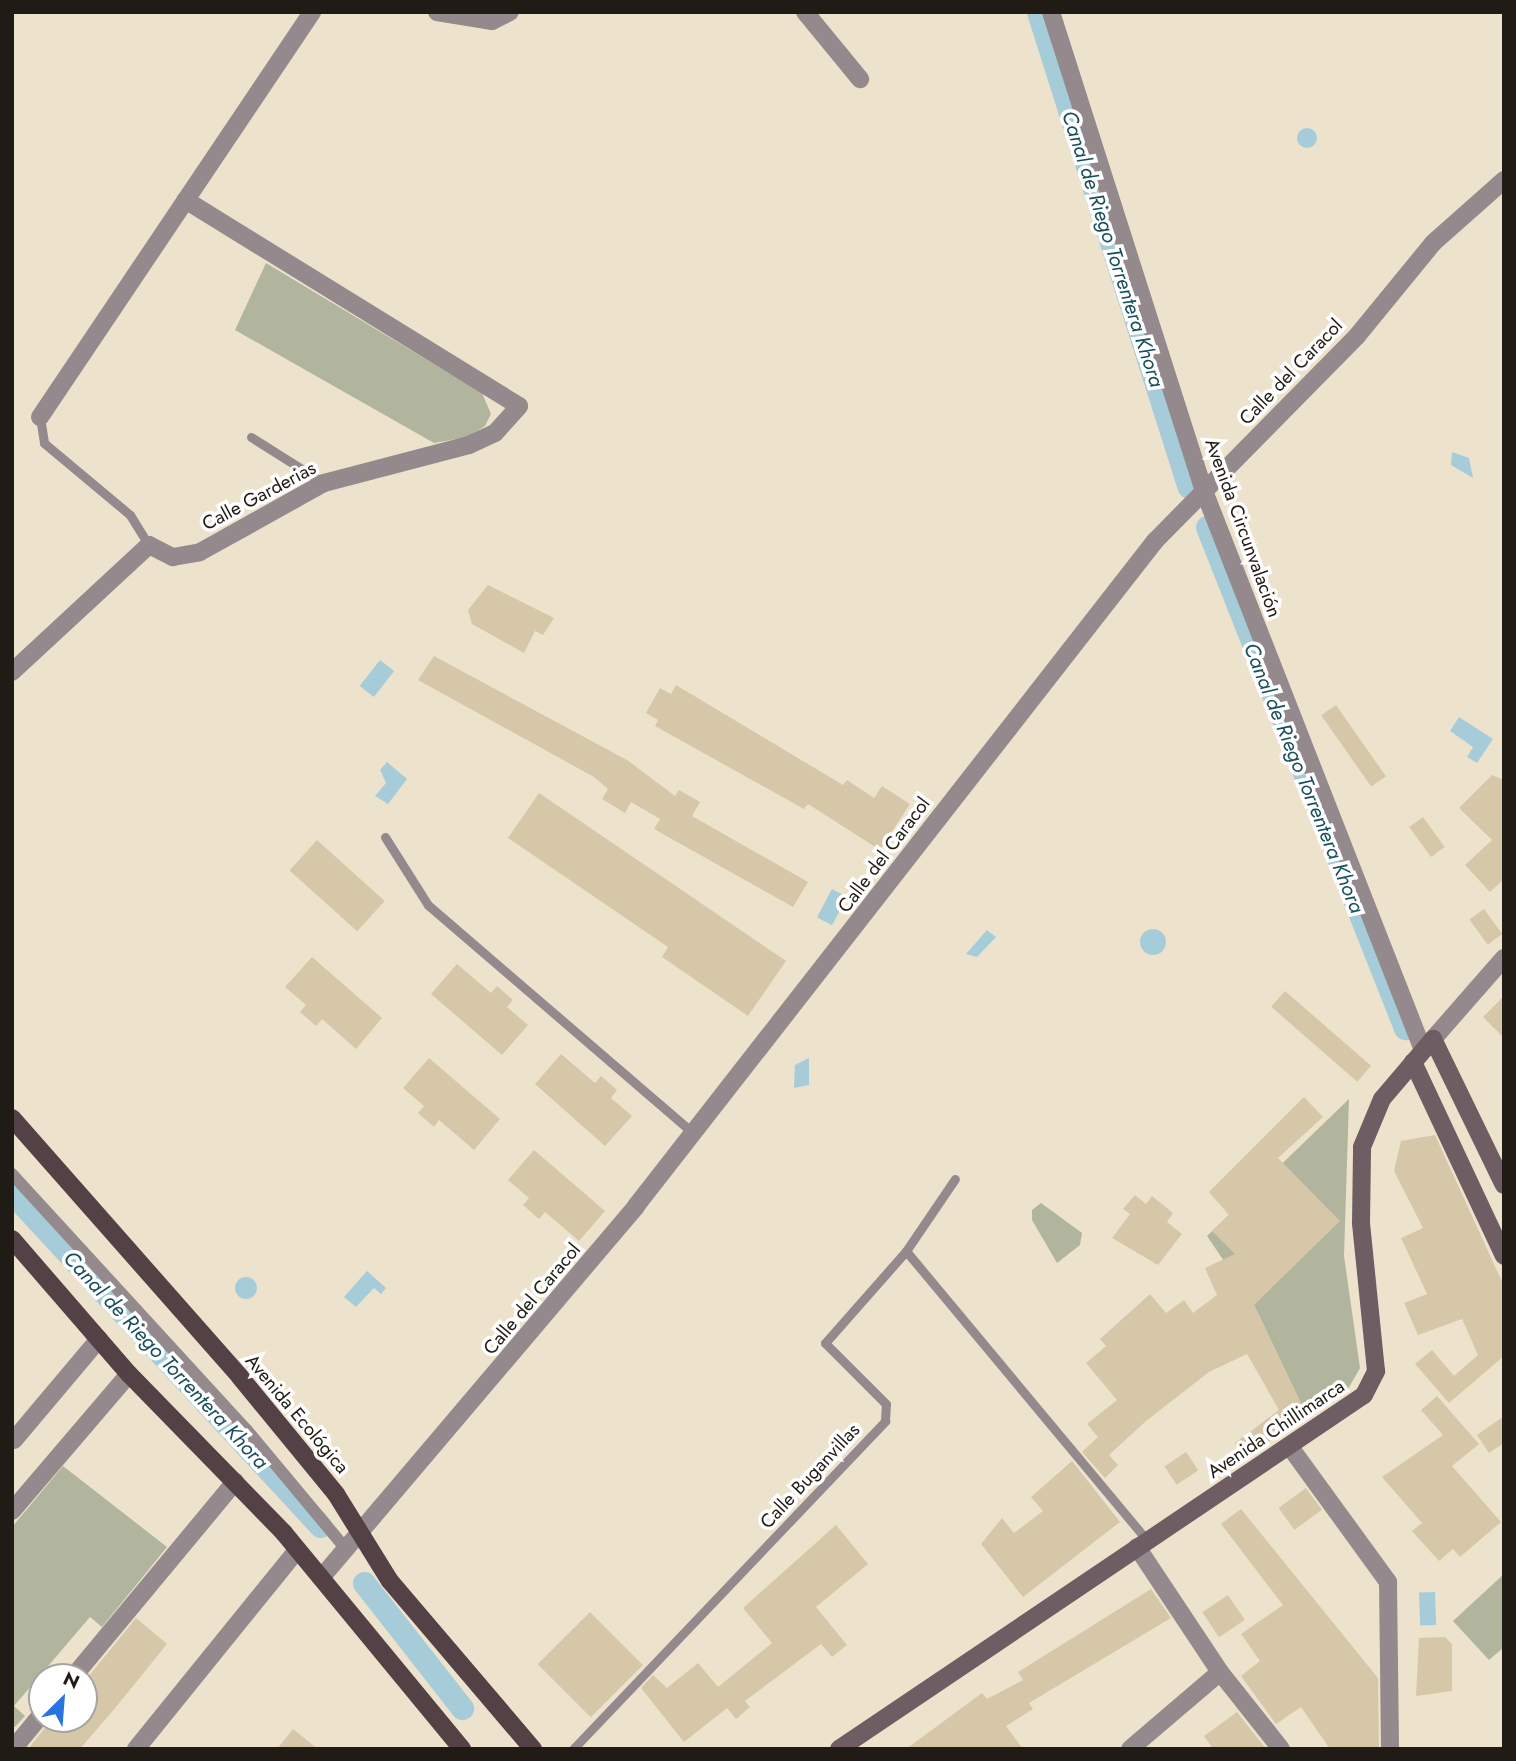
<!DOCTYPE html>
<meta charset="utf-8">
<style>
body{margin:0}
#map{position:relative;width:1516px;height:1761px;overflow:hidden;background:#ede3cd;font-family:Jost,sans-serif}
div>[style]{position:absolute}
.green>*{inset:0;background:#b1b59d}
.water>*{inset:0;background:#a5ccd8;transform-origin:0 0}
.round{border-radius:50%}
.canal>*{height:23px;margin:-11.5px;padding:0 11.5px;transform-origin:11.5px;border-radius:11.5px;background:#a5ccd8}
.building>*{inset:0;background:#d6c7a8;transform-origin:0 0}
.service>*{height:9px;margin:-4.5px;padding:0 4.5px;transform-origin:4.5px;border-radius:4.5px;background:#94898c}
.pedestrian>*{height:12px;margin:-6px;padding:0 6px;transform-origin:6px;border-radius:6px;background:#94898c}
.minor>*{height:18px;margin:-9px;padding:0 9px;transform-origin:9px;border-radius:9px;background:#94898c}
.tertiary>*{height:18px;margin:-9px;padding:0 9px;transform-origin:9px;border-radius:9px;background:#94898c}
.secondary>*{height:18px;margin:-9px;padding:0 9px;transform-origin:9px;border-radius:9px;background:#6e5e63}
.primary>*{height:18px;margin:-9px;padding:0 9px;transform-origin:9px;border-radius:9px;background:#534146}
span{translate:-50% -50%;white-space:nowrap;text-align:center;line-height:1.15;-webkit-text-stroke:7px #fff;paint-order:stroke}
.street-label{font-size:19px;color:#201c15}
.water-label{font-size:21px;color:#194f5d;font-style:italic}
.frame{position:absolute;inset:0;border:14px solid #201c15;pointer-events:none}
.north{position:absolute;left:28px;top:1663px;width:70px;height:70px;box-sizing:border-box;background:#fff;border:2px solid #a6a4a1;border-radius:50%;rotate:25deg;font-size:19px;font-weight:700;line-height:28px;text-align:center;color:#201c15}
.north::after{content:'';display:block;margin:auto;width:24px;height:32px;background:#2a74e0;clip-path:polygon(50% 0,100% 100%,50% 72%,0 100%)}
</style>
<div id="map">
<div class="green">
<div style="clip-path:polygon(266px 263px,482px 393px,491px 414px,485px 426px,468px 437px,434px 443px,235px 330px)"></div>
<div style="clip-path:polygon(1349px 1099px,1344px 1256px,1360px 1368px,1348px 1389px,1306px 1414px,1254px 1305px,1207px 1236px)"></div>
<div style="clip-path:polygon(1041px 1203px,1082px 1233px,1080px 1245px,1057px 1263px,1032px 1220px,1032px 1210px)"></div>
<div style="clip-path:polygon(63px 1466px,167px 1547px,102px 1627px,90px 1617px,14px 1706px,25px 1716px,15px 1727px,12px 1725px,12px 1527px)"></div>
<div style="clip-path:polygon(1504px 1574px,1504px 1647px,1489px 1660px,1453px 1621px)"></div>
</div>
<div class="water">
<div class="round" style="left:1297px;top:128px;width:20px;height:20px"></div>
<div style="clip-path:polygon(1452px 452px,1469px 458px,1473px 478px,1451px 465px)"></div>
<div style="left:380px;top:660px;width:18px;height:33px;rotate:38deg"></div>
<div style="clip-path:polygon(1459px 717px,1493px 739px,1477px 763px,1467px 757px,1473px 747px,1450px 731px)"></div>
<div style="clip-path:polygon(387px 762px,407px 779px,388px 804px,375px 796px,386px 783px,380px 770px)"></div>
<div style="left:832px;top:889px;width:17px;height:32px;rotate:28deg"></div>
<div class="round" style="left:1140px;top:929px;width:26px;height:26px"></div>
<div style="clip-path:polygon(987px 930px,996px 937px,977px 957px,966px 954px)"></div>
<div style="clip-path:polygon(809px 1058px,809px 1085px,794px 1088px,795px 1065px)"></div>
<div style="clip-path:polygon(367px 1271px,386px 1288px,381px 1294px,374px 1288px,356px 1307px,344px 1297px)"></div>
<div class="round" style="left:235px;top:1277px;width:22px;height:22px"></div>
<div style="left:1435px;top:1592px;width:33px;height:16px;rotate:88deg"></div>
</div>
<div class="canal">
<div style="left:1038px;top:12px;width:498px;rotate:72.4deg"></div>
<div style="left:1207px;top:527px;width:539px;rotate:68.44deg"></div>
<div style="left:12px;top:1193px;width:454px;rotate:47.2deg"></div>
<div style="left:364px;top:1583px;width:159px;rotate:51.9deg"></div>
</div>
<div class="building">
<div style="clip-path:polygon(488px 585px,554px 618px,543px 635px,535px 631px,524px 653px,472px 624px,468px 610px)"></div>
<div style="clip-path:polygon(434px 656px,627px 760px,675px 796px,679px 790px,700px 802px,692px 816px,808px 882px,793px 907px,654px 829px,660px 819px,631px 802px,625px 813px,602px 799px,608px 789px,594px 777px,418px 680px)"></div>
<div style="clip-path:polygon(676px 685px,843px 785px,847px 780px,874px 798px,882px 786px,910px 804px,880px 850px,808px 804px,804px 809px,655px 726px,658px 720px,646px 713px,660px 688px,671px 694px)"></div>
<div style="left:1336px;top:705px;width:87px;height:18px;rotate:55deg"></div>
<div style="clip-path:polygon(1492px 775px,1504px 780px,1504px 879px,1490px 892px,1465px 865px,1492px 840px,1459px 808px)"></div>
<div style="clip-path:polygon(539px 793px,786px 961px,748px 1016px,662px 957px,668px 947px,508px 838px)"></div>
<div style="left:1423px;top:817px;width:37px;height:17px;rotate:54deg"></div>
<div style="left:317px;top:840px;width:91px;height:41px;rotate:42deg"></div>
<div style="left:1484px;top:909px;width:31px;height:18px;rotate:54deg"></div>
<div style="clip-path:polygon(312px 957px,382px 1018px,356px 1049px,322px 1019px,316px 1026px,300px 1012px,306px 1005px,285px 987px)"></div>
<div style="clip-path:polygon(457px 964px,491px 993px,497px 986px,513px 1000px,507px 1007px,528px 1025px,502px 1055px,431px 994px)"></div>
<div style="left:1285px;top:991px;width:114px;height:21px;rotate:41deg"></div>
<div style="clip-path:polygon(1504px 996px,1504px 1038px,1483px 1017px)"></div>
<div style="clip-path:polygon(561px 1054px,595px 1083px,601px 1076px,617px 1090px,611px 1098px,632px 1116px,605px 1146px,535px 1084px)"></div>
<div style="clip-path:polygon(429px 1058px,500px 1119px,474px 1150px,439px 1120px,434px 1127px,418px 1113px,424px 1106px,403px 1088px)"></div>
<div style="clip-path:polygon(1304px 1097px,1323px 1117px,1278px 1158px,1340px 1221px,1254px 1305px,1306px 1414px,1246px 1458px,1235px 1443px,1279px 1410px,1247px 1354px,1209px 1372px,1146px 1421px,1109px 1455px,1118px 1465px,1105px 1478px,1082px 1452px,1098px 1437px,1087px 1424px,1117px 1400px,1086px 1363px,1106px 1346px,1100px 1339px,1150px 1294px,1166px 1313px,1184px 1300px,1193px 1313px,1217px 1295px,1205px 1268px,1235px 1254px,1212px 1231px,1229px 1215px,1209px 1192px)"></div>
<div style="clip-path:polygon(1435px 1135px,1504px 1286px,1504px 1356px,1449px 1403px,1415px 1364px,1432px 1350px,1454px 1376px,1478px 1355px,1462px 1319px,1418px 1335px,1404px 1303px,1427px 1294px,1401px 1238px,1423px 1228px,1394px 1171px,1401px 1141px)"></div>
<div style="clip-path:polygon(534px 1150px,605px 1211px,579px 1241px,545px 1212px,539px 1219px,523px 1205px,529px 1198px,508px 1180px)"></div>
<div style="clip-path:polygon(1135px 1195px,1146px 1204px,1152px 1196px,1173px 1213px,1167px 1222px,1182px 1234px,1158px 1265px,1112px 1238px,1130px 1214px,1123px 1209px)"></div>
<div style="clip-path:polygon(1437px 1396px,1479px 1444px,1452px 1466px,1501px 1522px,1460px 1557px,1453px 1549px,1439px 1561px,1412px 1531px,1422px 1523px,1382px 1477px,1443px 1435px,1421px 1410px)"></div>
<div style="clip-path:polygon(1504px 1416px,1504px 1443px,1489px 1453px,1477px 1435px)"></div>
<div style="left:1186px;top:1452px;width:22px;height:26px;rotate:56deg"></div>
<div style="clip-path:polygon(1072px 1461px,1120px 1522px,1023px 1597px,981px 1544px,1002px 1518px,1014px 1533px,1043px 1511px,1031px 1497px)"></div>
<div style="left:1306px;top:1488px;width:27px;height:34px;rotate:54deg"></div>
<div style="clip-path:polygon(1241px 1509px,1378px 1678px,1379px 1749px,1330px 1749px,1301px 1707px,1276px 1724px,1241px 1676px,1260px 1661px,1241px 1634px,1283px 1605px,1221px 1524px)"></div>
<div style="clip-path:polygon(836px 1525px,868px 1564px,816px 1607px,847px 1645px,832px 1657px,821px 1644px,745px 1701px,750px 1707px,736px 1719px,727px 1708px,684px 1742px,641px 1688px,653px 1675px,667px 1688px,698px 1663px,718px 1687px,772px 1643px,743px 1608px)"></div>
<div style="clip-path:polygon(1151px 1589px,1171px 1618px,1029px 1703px,1033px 1709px,1006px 1726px,1023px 1749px,906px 1749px,982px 1693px,987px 1699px,1023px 1680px,1018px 1672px)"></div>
<div style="left:1228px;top:1595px;width:30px;height:31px;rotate:56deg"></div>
<div style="left:590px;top:1612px;width:75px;height:74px;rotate:45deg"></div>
<div style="clip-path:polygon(136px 1618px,167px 1644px,116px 1707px,80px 1749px,28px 1749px,52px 1719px,84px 1719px,84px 1682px)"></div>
<div style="clip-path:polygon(1445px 1637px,1452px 1644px,1452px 1691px,1416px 1696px,1419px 1638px)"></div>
<div style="clip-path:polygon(1237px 1712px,1266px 1749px,1213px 1749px,1204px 1736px)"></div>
<div style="clip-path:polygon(293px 1729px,318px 1749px,277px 1749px)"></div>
</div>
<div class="service">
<div style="left:40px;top:417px;width:26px;rotate:81deg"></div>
<div style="left:44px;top:443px;width:112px;rotate:39.9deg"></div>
<div style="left:130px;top:515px;width:36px;rotate:58deg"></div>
<div style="left:251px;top:437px;width:86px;rotate:32.2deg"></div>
<div style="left:385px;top:837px;width:80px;rotate:57.7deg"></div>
<div style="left:428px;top:905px;width:350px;rotate:40.7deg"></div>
<div style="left:906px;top:1251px;width:376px;rotate:50.2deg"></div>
<div style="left:573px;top:1749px;width:453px;rotate:-46.4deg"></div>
<div style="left:885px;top:1421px;width:17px;rotate:-87deg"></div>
<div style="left:886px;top:1404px;width:86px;rotate:-135deg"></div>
<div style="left:825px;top:1343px;width:123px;rotate:-48.6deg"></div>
<div style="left:906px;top:1251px;width:87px;rotate:-55.8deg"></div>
</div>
<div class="pedestrian">
<div style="left:12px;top:1174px;width:346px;rotate:47.5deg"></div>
<div style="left:246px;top:1429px;width:155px;rotate:50.2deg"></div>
</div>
<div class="minor">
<div style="left:437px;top:12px;width:56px;rotate:9.3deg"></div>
<div style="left:492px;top:21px;width:20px;rotate:-27deg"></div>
<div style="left:805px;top:12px;width:87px;rotate:50.6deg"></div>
<div style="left:1051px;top:12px;width:503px;rotate:72.29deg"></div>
<div style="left:1204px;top:491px;width:600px;rotate:68.61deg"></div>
<div style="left:40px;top:417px;width:488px;rotate:-56.1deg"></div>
<div style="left:12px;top:672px;width:187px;rotate:-42.8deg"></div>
<div style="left:149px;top:545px;width:27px;rotate:27deg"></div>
<div style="left:173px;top:557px;width:27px;rotate:-10deg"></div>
<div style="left:200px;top:552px;width:142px;rotate:-29.1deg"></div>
<div style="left:324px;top:483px;width:150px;rotate:-14.7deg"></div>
<div style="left:469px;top:445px;width:29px;rotate:-25deg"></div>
<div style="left:495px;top:433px;width:36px;rotate:-48deg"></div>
<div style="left:519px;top:406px;width:392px;rotate:-148.3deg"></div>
<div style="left:14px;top:1440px;width:132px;rotate:-49.9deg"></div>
<div style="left:1290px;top:1447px;width:167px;rotate:54deg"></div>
<div style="left:1388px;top:1582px;width:167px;rotate:89.3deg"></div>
<div style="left:12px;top:1511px;width:180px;rotate:-49.5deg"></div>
<div style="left:1137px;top:1547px;width:150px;rotate:56.4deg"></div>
<div style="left:1220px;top:1672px;width:98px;rotate:51.6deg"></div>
<div style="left:321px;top:1578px;width:487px;rotate:-49.7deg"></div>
<div style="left:636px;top:1206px;width:844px;rotate:-52.03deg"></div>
<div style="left:1155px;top:541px;width:288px;rotate:-45.4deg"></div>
<div style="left:1357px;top:336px;width:120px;rotate:-50.7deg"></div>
<div style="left:1433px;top:243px;width:95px;rotate:-41.6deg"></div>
<div style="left:73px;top:1677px;width:254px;rotate:-50.3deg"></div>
<div style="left:13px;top:1749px;width:45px;rotate:-50.4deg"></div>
<div style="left:136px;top:1749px;width:256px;rotate:-51deg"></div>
<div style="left:1130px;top:1749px;width:118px;rotate:-40.5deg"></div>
</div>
<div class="tertiary">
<div style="left:1433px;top:1039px;width:108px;rotate:-48.8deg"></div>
</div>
<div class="secondary">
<div style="left:1413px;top:1062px;width:214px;rotate:64.9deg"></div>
<div style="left:839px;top:1749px;width:633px;rotate:-33.99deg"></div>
<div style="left:1364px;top:1395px;width:27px;rotate:-63deg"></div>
<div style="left:1376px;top:1371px;width:149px;rotate:-95.8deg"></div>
<div style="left:1361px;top:1223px;width:76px;rotate:-89.2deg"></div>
<div style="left:1362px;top:1147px;width:52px;rotate:-67.4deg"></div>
<div style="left:1382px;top:1099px;width:79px;rotate:-49.6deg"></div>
<div style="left:1433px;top:1039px;width:162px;rotate:64.1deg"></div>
</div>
<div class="primary">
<div style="left:12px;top:1118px;width:345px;rotate:48.6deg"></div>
<div style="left:240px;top:1377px;width:151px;rotate:50.6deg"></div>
<div style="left:336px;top:1494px;width:102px;rotate:58.2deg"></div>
<div style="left:390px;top:1581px;width:221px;rotate:49.6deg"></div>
<div style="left:12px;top:1239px;width:179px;rotate:49.1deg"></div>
<div style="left:129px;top:1374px;width:222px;rotate:45.7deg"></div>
<div style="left:284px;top:1533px;width:280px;rotate:50.5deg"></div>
</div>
<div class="street-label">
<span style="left:1291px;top:372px;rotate:-46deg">Calle del Caracol</span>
<span style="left:259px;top:496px;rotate:-28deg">Calle Garderias</span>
<span style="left:1243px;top:528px;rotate:70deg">Avenida Circunvalación</span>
<span style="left:884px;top:855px;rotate:-53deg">Calle del Caracol</span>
<span style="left:532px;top:1299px;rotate:-50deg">Calle del Caracol</span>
<span style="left:297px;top:1414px;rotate:50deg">Avenida Ecológica</span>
<span style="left:1276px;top:1429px;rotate:-34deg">Avenida Chillimarca</span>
<span style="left:810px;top:1476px;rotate:-47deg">Calle Buganvillas</span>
</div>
<div class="water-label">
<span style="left:1113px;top:249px;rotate:72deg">Canal de Riego Torrentera Khora</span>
<span style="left:1304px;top:778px;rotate:68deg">Canal de Riego Torrentera Khora</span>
<span style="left:166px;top:1360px;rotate:47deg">Canal de Riego Torrentera Khora</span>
</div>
<div class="frame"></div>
<div class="north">N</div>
</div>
